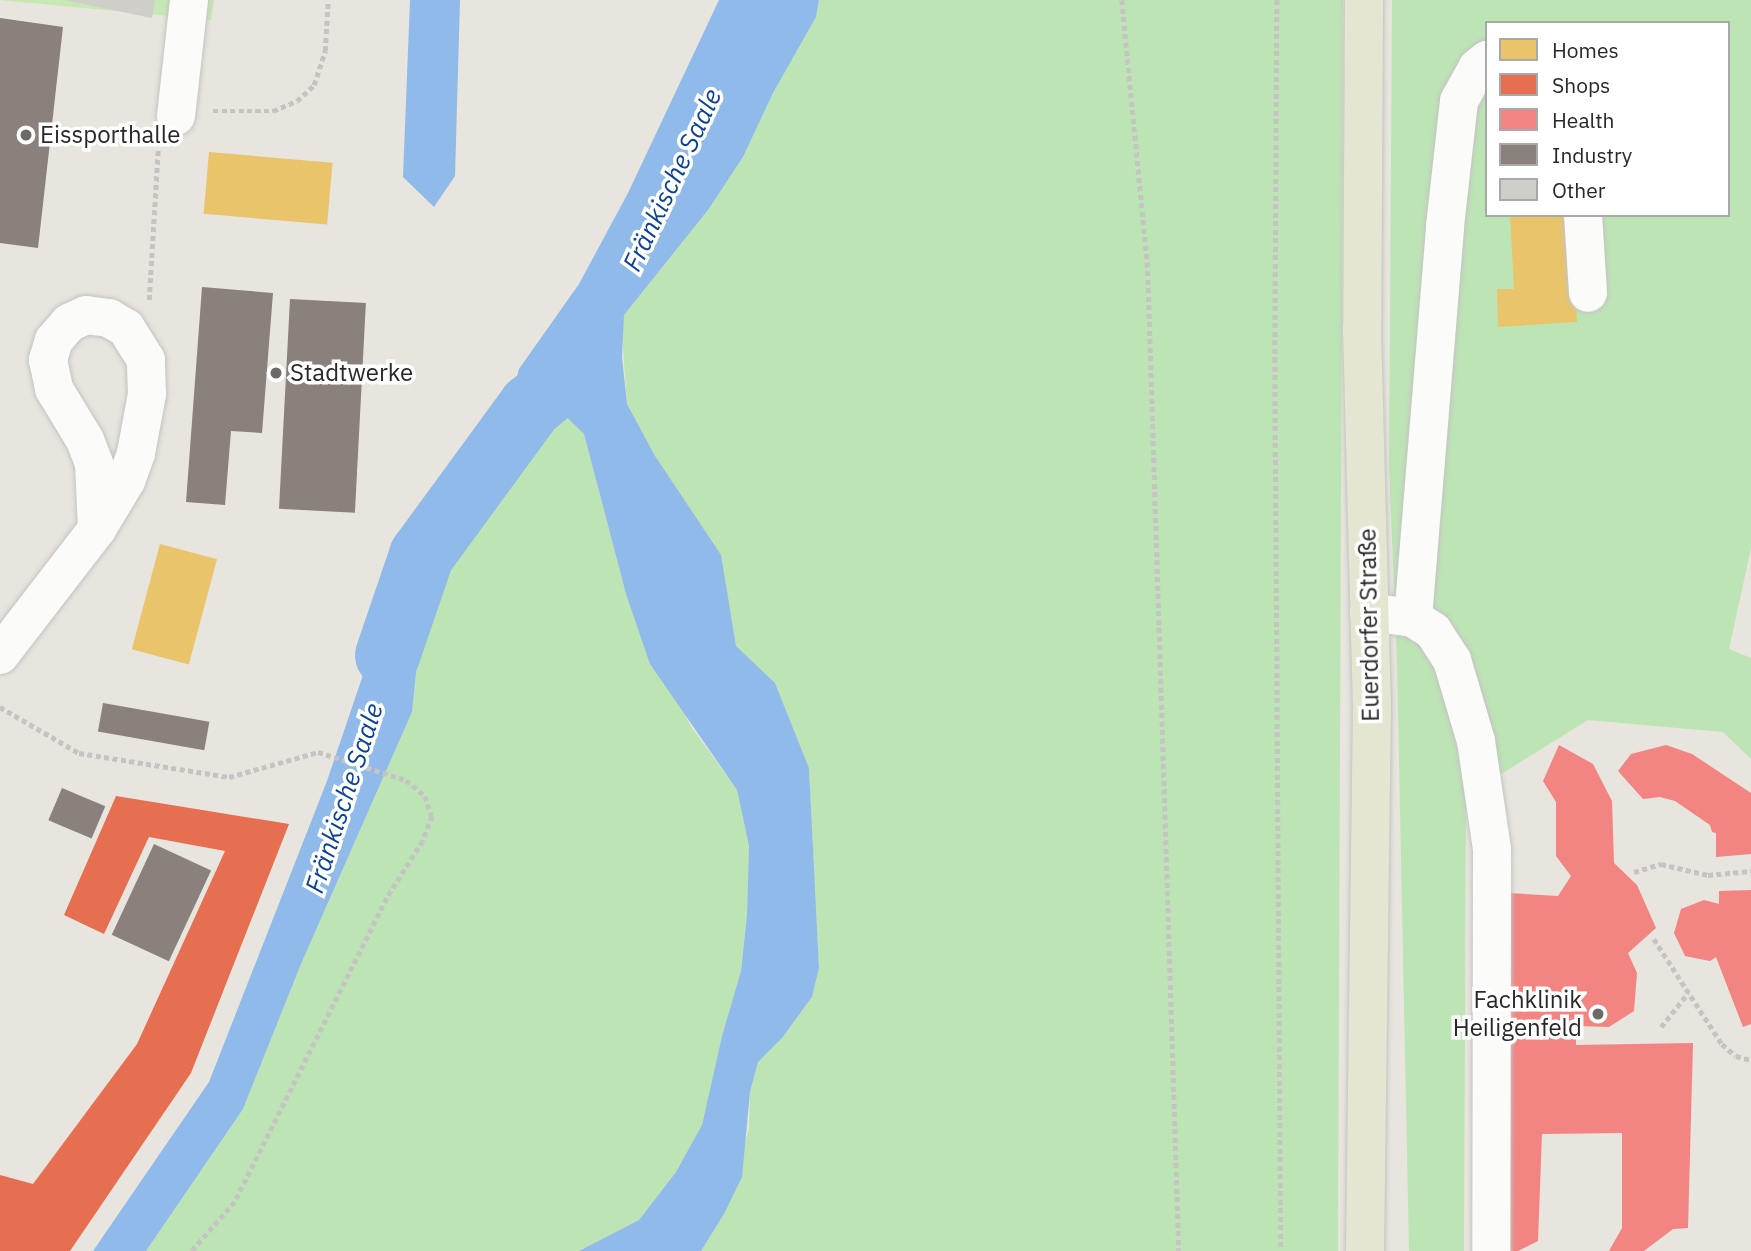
<!DOCTYPE html>
<meta charset="utf-8">
<style>
body{margin:0}
#map{position:relative;width:1751px;height:1251px;overflow:hidden;background:#e7e5dd;font-family:"IBM Plex Sans",sans-serif}
div>[style]{position:absolute}
.green>*{inset:0;background:#bde4b5}
.pitch>*{inset:0;background:#c6e8b2}
.water>*{inset:0;background:#8fbaea}
.homes>*{inset:0;background:#e9c46a;transform-origin:0 0}
.shops>*{inset:0;background:#e76f51}
.health>*{inset:0;background:#f28482}
.industry>*{inset:0;background:#8a817c;transform-origin:0 0}
.river>*{height:65px;margin:-32.5px;padding:0 32.5px;transform-origin:32.5px;border-radius:32.5px;background:#8fbaea}
.building>*{inset:0;background:#d0cec8}
.path>*{height:4.5px;margin-top:-2.25px;transform-origin:0;background:repeating-linear-gradient(90deg,#c5c4c3 0 5px,transparent 0 8.5px)}
.roads{filter:drop-shadow(0 0 2px #c4c3c3) drop-shadow(0 0 2px #c4c3c3)}
.minor>*{height:38px;margin:-19px;padding:0 19px;transform-origin:19px;border-radius:19px;background:#fbfbfa}
.major>*{height:38px;margin:-19px;padding:0 19px;transform-origin:19px;border-radius:19px;background:#e5e6d2}
.dots>*{width:19px;height:19px;translate:-50% -50%;box-sizing:border-box;border:4px solid #fff;border-radius:50%}
span{translate:-50% -50%;white-space:nowrap;text-align:center;line-height:1.15;-webkit-text-stroke:7px #fff;paint-order:stroke}
.poi-label{font-size:24px;color:#282828}
.left{translate:0 -50%;text-align:left}
.right{translate:-100% -50%;text-align:right}
.street-label{font-size:24px;color:#282828}
.water-label{font-size:26px;color:#0b4298;font-style:italic}
.legend{position:absolute;left:1485px;top:21px;width:245px;height:196px;box-sizing:border-box;background:#fff;border:2px solid #a9a9a9;margin:0;padding:9px 12px;list-style:none;font-size:21px;color:#282828}
.legend li{display:flex;align-items:center;gap:14px;height:35px}
.legend b{width:35px;border:2px solid #a9a9a9}
</style>
<div id="map">
<div class="green">
<div style="clip-path:polygon(819px 0,1343px 0,1338px 1251px,701px 1251px,724px 1214px,749px 1129px,750px 1092px,758px 1062px,782px 1038px,812px 997px,819px 968px,809px 768px,775px 683px,736px 647px,730px 610px,627px 404px,622px 335px,624px 315px,708px 210px,743px 157px,773px 93px,816px 17px)"></div>
<div style="clip-path:polygon(evenodd,1392px 0,1751px 0,1751px 548px,1729px 649px,1751px 658px,1751px 759px,1723px 732px,1588px 720px,1466px 796px,1464px 1251px,1409px 1251px,1397px 663px,1389px 466px,1392px 0,1487px 23px,1728px 23px,1728px 215px,1487px 215px,1487px 23px)"></div>
<div style="clip-path:polygon(556px 407px,584px 434px,626px 594px,690px 725px,737px 790px,749px 846px,747px 915px,741px 971px,722px 1036px,702px 1125px,676px 1172px,639px 1220px,579px 1251px,146px 1251px,243px 1109px,301px 964px,412px 712px,426px 576px)"></div>
</div>
<div class="pitch">
<div style="clip-path:polygon(0 0,214px 0,211px 20px)"></div>
</div>
<div class="water">
<div style="clip-path:polygon(410px 0,460px 0,455px 176px,434px 207px,403px 177px)"></div>
<div style="clip-path:polygon(719px 0,819px 0,816px 17px,773px 93px,743px 157px,708px 210px,624px 315px,622px 357px,627px 404px,655px 456px,721px 555px,736px 646px,775px 683px,809px 768px,819px 968px,812px 997px,782px 1038px,758px 1062px,750px 1092px,742px 1177px,724px 1214px,701px 1251px,579px 1251px,639px 1220px,676px 1172px,702px 1125px,722px 1036px,741px 971px,747px 915px,749px 846px,737px 790px,650px 664px,626px 594px,584px 434px,556px 407px,498px 447px,519px 369px,579px 284px,628px 193px)"></div>
<div style="clip-path:polygon(400px 566px,426px 576px,412px 712px,301px 964px,243px 1109px,146px 1251px,93px 1251px,209px 1082px,327px 781px)"></div>
</div>
<div class="homes">
<div style="left:209px;top:152px;width:124px;height:62px;rotate:5deg"></div>
<div style="clip-path:polygon(1510px 215px,1572px 215px,1577px 322px,1498px 327px,1497px 289px,1514px 289px)"></div>
<div style="left:160px;top:544px;width:59px;height:109px;rotate:15deg"></div>
</div>
<div class="shops">
<div style="clip-path:polygon(116px 796px,289px 824px,191px 1073px,70px 1251px,0 1251px,0 1175px,33px 1184px,137px 1044px,225px 851px,149px 837px,104px 934px,64px 915px)"></div>
</div>
<div class="health">
<div style="clip-path:polygon(1559px 745px,1593px 764px,1612px 801px,1614px 863px,1637px 885px,1656px 928px,1628px 953px,1637px 973px,1634px 1011px,1609px 1027px,1576px 1026px,1576px 1045px,1693px 1043px,1688px 1228px,1673px 1229px,1644px 1251px,1609px 1251px,1622px 1228px,1622px 1133px,1542px 1134px,1538px 1241px,1518px 1251px,1496px 1251px,1509px 893px,1558px 896px,1571px 876px,1556px 856px,1556px 802px,1543px 781px)"></div>
<div style="clip-path:polygon(1666px 745px,1692px 754px,1751px 793px,1751px 854px,1716px 857px,1716px 833px,1712px 832px,1710px 825px,1675px 801px,1660px 797px,1643px 799px,1618px 771px,1631px 754px)"></div>
<div style="clip-path:polygon(1751px 890px,1751px 1024px,1743px 1027px,1716px 957px,1710px 961px,1685px 956px,1674px 933px,1681px 909px,1704px 900px,1719px 904px,1719px 891px)"></div>
</div>
<div class="industry">
<div style="clip-path:polygon(0 18px,63px 27px,38px 248px,0 243px)"></div>
<div style="clip-path:polygon(202px 287px,273px 293px,262px 433px,231px 431px,225px 505px,186px 502px)"></div>
<div style="left:290px;top:299px;width:76px;height:210px;rotate:3deg"></div>
<div style="left:103px;top:703px;width:108px;height:29px;rotate:10deg"></div>
<div style="left:62px;top:788px;width:47px;height:35px;rotate:23deg"></div>
<div style="left:154px;top:844px;width:63px;height:100px;rotate:25deg"></div>
</div>
<div class="river">
<div style="left:387px;top:655px;width:106px;rotate:-71.2deg"></div>
<div style="left:421px;top:555px;width:185px;rotate:-53.8deg"></div>
<div style="left:530px;top:406px;width:38px;rotate:-39deg"></div>
</div>
<div class="building">
<div style="clip-path:polygon(64px 0,155px 0,152px 18px)"></div>
</div>
<div class="path">
<div style="left:1122px;top:0;width:272px;rotate:84.5deg"></div>
<div style="left:1148px;top:271px;width:980px;rotate:88.19deg"></div>
<div style="left:1277px;top:0;width:358px;rotate:90.3deg"></div>
<div style="left:1275px;top:358px;width:893px;rotate:89.62deg"></div>
<div style="left:213px;top:111px;width:60px"></div>
<div style="left:273px;top:111px;width:26px;rotate:-23deg"></div>
<div style="left:297px;top:101px;width:23px;rotate:-43deg"></div>
<div style="left:314px;top:85px;width:36px;rotate:-72deg"></div>
<div style="left:325px;top:51px;width:51px;rotate:-86.6deg"></div>
<div style="left:149px;top:300px;width:152px;rotate:-86.6deg"></div>
<div style="left:0;top:707px;width:91px;rotate:30.2deg"></div>
<div style="left:79px;top:753px;width:152px;rotate:9.1deg"></div>
<div style="left:229px;top:777px;width:92px;rotate:-15.7deg"></div>
<div style="left:318px;top:752px;width:92px;rotate:17.7deg"></div>
<div style="left:406px;top:780px;width:25px;rotate:40deg"></div>
<div style="left:425px;top:796px;width:21px;rotate:71deg"></div>
<div style="left:432px;top:816px;width:27px;rotate:110deg"></div>
<div style="left:423px;top:841px;width:67px;rotate:122.3deg"></div>
<div style="left:387px;top:898px;width:340px;rotate:116.6deg"></div>
<div style="left:235px;top:1202px;width:65px;rotate:131.3deg"></div>
<div style="left:1634px;top:872px;width:28px;rotate:-17deg"></div>
<div style="left:1661px;top:864px;width:48px;rotate:13.2deg"></div>
<div style="left:1708px;top:875px;width:43px;rotate:-5.3deg"></div>
<div style="left:1654px;top:939px;width:125px;rotate:57.1deg"></div>
<div style="left:1722px;top:1044px;width:18px;rotate:41deg"></div>
<div style="left:1736px;top:1056px;width:16px;rotate:15deg"></div>
<div style="left:1661px;top:1027px;width:43px;rotate:-51.5deg"></div>
</div>
<div class="roads">
<div class="minor">
<div style="left:176px;top:116px;width:117px;rotate:-83.6deg"></div>
<div style="left:1583px;top:215px;width:78px;rotate:86.3deg"></div>
<div style="left:1369px;top:612px;width:44px;rotate:7.8deg"></div>
<div style="left:1413px;top:618px;width:24px;rotate:33deg"></div>
<div style="left:1433px;top:631px;width:35px;rotate:57deg"></div>
<div style="left:1452px;top:660px;width:84px;rotate:73.5deg"></div>
<div style="left:1476px;top:741px;width:110px;rotate:81.6deg"></div>
<div style="left:1492px;top:850px;width:401px;rotate:90.1deg"></div>
<div style="left:1413px;top:618px;width:393px;rotate:-85.3deg"></div>
<div style="left:1445px;top:226px;width:126px;rotate:-83.6deg"></div>
<div style="left:1459px;top:101px;width:38px;rotate:-61deg"></div>
<div style="left:1477px;top:68px;width:13px;rotate:-39deg"></div>
<div style="left:0;top:655px;width:159px;rotate:-52.4deg"></div>
<div style="left:97px;top:529px;width:56px;rotate:-58.9deg"></div>
<div style="left:126px;top:481px;width:30px;rotate:-70deg"></div>
<div style="left:136px;top:453px;width:60px;rotate:-79.4deg"></div>
<div style="left:147px;top:394px;width:34px;rotate:-92deg"></div>
<div style="left:146px;top:360px;width:38px;rotate:-122deg"></div>
<div style="left:126px;top:328px;width:20px;rotate:-150deg"></div>
<div style="left:109px;top:318px;width:23px;rotate:-173deg"></div>
<div style="left:86px;top:315px;width:19px;rotate:155deg"></div>
<div style="left:69px;top:323px;width:23px;rotate:131deg"></div>
<div style="left:54px;top:340px;width:21px;rotate:107deg"></div>
<div style="left:48px;top:360px;width:30px;rotate:78deg"></div>
<div style="left:54px;top:389px;width:60px;rotate:58.7deg"></div>
<div style="left:85px;top:440px;width:25px;rotate:69deg"></div>
<div style="left:94px;top:463px;width:66px;rotate:87.4deg"></div>
</div>
<div class="major">
<div style="left:1364px;top:0;width:328px;rotate:90.3deg"></div>
<div style="left:1362px;top:328px;width:373px;rotate:88.5deg"></div>
<div style="left:1372px;top:701px;width:550px;rotate:90.73deg"></div>
</div>
</div>
<div class="dots">
<div style="left:26px;top:135px;background:#6b6a67"></div>
<div style="left:276px;top:373px;background:#6b6a67"></div>
<div style="left:1598px;top:1014px;background:#6b6a67"></div>
</div>
<div class="poi-label">
<span class="left" style="left:40px;top:135px">Eissporthalle</span>
<span class="left" style="left:290px;top:373px">Stadtwerke</span>
<span class="right" style="left:1582px;top:1014px">Fachklinik<br>Heiligenfeld</span>
</div>
<div class="street-label">
<span style="left:1369px;top:625px;rotate:-91deg">Euerdorfer Straße</span>
</div>
<div class="water-label">
<span style="left:672px;top:180px;rotate:-65deg">Fränkische Saale</span>
<span style="left:344px;top:798px;rotate:-72deg">Fränkische Saale</span>
</div>
<ul class="legend">
<li><b style="height:19px;background:#e9c46a"></b>Homes</li>
<li><b style="height:19px;background:#e76f51"></b>Shops</li>
<li><b style="height:19px;background:#f28482"></b>Health</li>
<li><b style="height:19px;background:#8a817c"></b>Industry</li>
<li><b style="height:19px;background:#d0cec8"></b>Other</li>
</ul>
</div>
